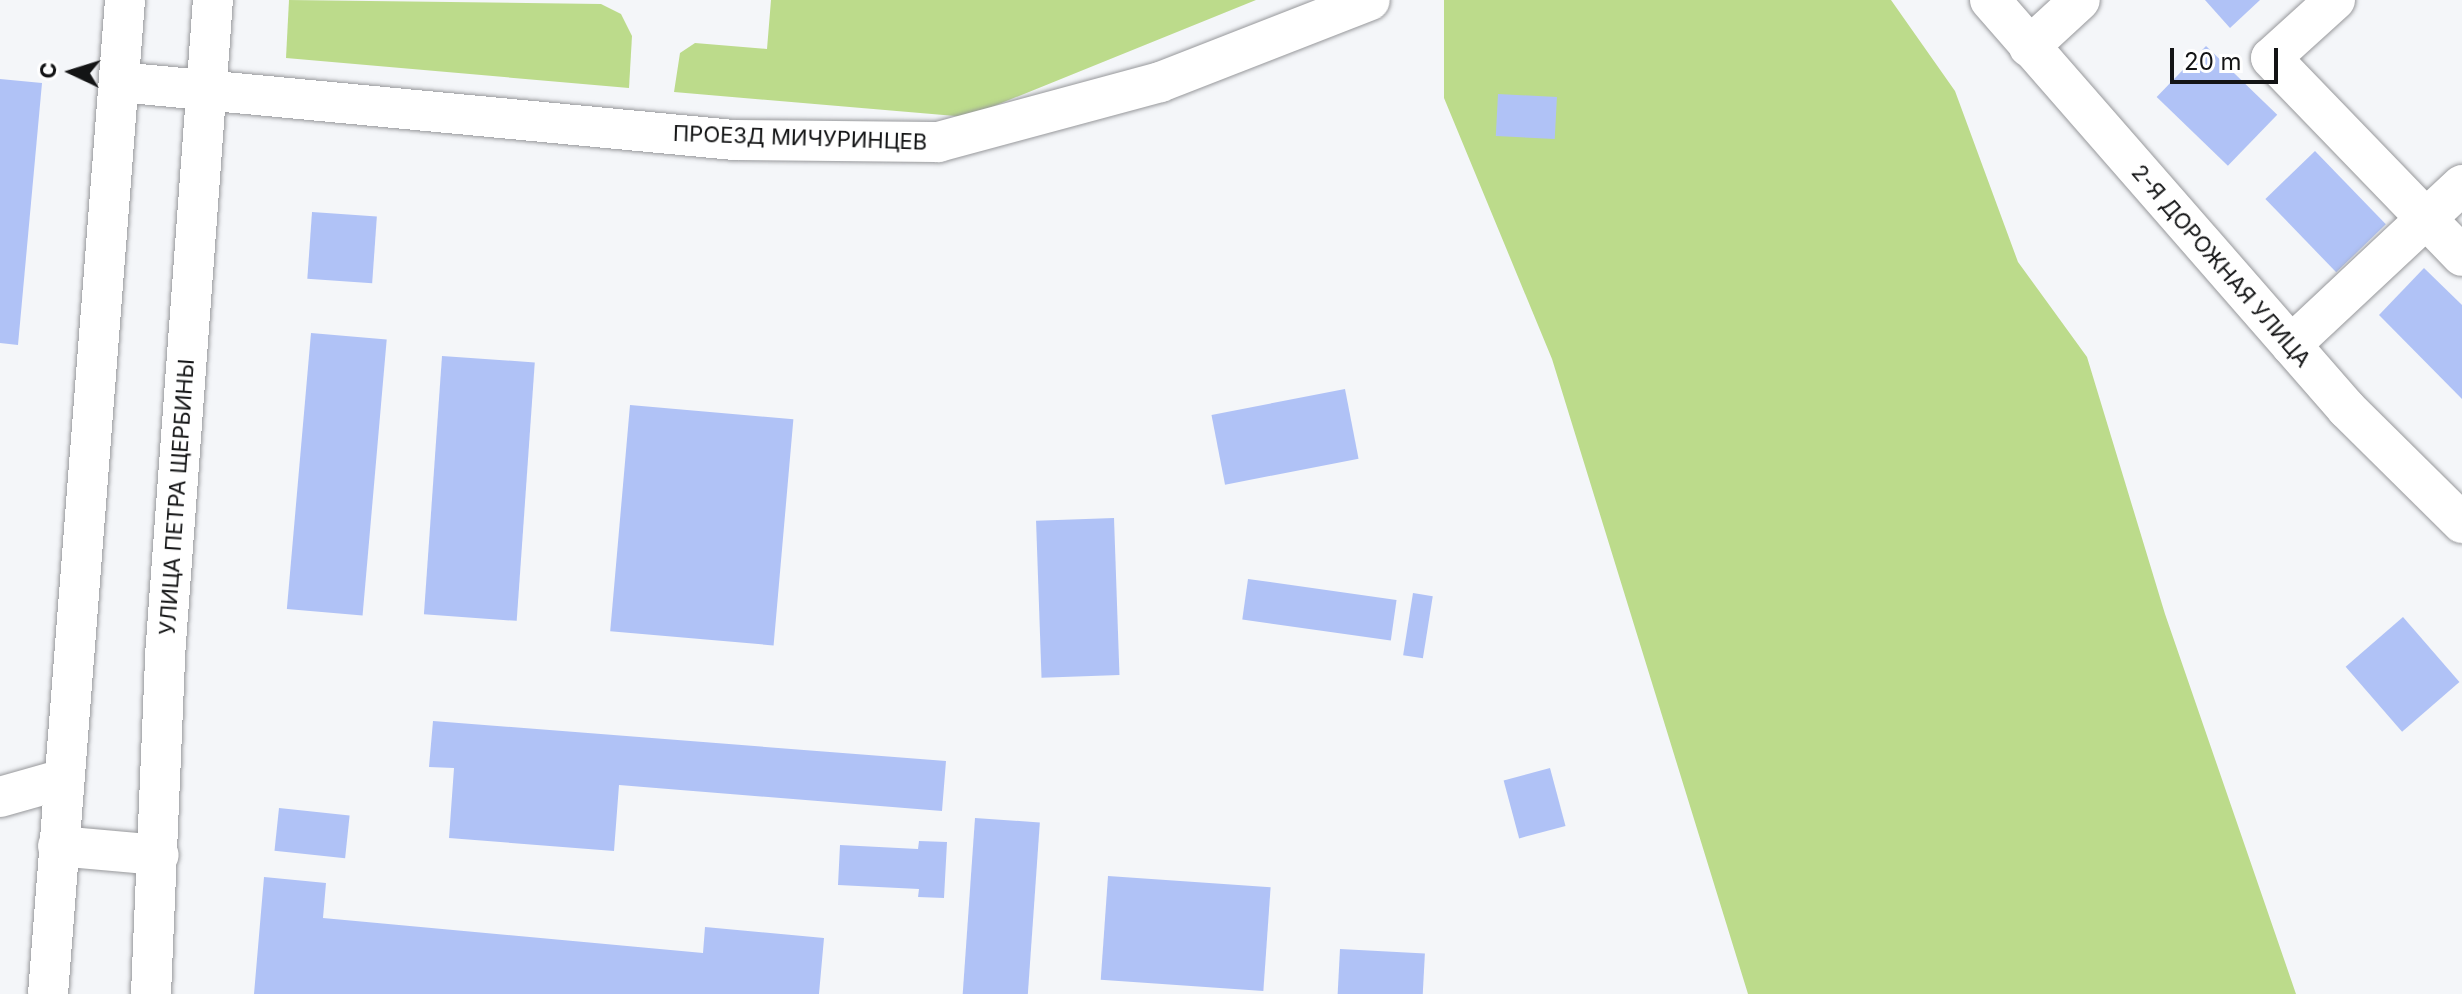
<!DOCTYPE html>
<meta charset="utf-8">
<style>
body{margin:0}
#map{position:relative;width:2462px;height:994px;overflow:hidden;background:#f4f6f9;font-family:Inter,sans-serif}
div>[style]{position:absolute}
.green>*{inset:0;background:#bcdb8b}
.building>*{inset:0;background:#b0c2f6;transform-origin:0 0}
.roads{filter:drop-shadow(0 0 2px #97989b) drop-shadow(0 0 2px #97989b)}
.minor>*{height:40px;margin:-20px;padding:0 20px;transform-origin:20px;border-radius:20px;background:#fff}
span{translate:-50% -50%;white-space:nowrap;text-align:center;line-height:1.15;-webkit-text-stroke:8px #fff;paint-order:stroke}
.street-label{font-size:22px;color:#131415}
.north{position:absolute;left:32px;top:32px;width:80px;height:80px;-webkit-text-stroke:6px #fff;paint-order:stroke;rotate:274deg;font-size:22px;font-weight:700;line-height:32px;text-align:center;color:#131415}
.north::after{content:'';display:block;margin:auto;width:28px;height:36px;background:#131415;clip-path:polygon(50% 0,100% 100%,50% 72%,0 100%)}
.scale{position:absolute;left:2170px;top:48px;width:108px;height:36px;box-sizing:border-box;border:4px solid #131415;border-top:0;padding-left:10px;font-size:24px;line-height:28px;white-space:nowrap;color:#131415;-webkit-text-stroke:6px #fff;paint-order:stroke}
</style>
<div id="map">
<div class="green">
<div style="clip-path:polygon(289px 0,601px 4px,621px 14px,632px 36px,629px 88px,286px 58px)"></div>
<div style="clip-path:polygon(771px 0,1256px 0,967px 117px,674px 92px,680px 53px,695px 43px,767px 49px)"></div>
<div style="clip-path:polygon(1444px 0,1891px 0,1955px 91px,2018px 262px,2087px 357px,2165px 614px,2296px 994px,1748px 994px,1552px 359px,1444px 98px)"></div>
</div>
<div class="building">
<div style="clip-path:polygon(2205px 0,2260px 0,2230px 28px)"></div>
<div style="left:2206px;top:46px;width:99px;height:71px;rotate:44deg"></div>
<div style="clip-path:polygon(0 79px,42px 83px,18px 345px,0 343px)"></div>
<div style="left:1498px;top:94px;width:59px;height:42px;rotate:3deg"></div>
<div style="left:2315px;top:151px;width:102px;height:69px;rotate:46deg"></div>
<div style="left:312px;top:212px;width:65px;height:67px;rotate:4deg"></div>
<div style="clip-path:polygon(2424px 268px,2462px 305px,2462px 399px,2379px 315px)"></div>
<div style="left:311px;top:333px;width:76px;height:277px;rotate:5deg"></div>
<div style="left:442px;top:356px;width:93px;height:259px;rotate:4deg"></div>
<div style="left:1345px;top:389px;width:71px;height:136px;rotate:79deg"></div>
<div style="left:630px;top:405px;width:164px;height:227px;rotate:5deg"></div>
<div style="left:1114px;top:518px;width:157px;height:78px;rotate:88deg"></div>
<div style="left:1248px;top:579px;width:150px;height:41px;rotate:8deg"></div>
<div style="left:1413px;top:593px;width:20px;height:63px;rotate:9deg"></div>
<div style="left:2403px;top:617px;width:86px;height:76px;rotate:49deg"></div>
<div style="clip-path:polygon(433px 721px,946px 761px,942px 811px,619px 785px,614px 851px,449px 838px,454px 768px,429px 767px)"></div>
<div style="left:1550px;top:768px;width:60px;height:48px;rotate:75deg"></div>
<div style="left:279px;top:808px;width:71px;height:43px;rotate:6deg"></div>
<div style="left:975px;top:818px;width:65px;height:177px;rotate:4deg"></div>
<div style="clip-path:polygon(919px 841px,947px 842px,944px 898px,918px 897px,919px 889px,838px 885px,840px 845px,918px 849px)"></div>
<div style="left:1108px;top:876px;width:163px;height:104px;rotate:4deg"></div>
<div style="clip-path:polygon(264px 877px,326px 883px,323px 918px,703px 953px,705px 927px,824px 938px,819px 994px,254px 994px)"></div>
<div style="left:1340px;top:949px;width:85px;height:45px;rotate:3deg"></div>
</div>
<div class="roads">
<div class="minor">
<div style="left:1990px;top:0;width:543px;rotate:48.88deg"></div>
<div style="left:2347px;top:409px;width:162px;rotate:44.7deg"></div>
<div style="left:2335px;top:0;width:86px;rotate:137.8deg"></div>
<div style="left:2271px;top:58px;width:275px;rotate:46deg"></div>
<div style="left:2029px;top:47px;width:69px;rotate:-42.7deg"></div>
<div style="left:119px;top:82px;width:618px;rotate:5.39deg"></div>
<div style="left:734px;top:140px;width:204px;rotate:0.6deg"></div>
<div style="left:938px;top:142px;width:230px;rotate:-15.1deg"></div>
<div style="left:1160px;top:82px;width:225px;rotate:-21.3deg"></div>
<div style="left:2291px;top:345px;width:234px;rotate:-43.1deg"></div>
<div style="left:0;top:797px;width:66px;rotate:-15.9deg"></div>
<div style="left:58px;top:846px;width:101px;rotate:5.1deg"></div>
<div style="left:48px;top:994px;width:997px;rotate:-85.57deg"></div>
<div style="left:151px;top:994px;width:338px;rotate:-87.6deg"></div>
<div style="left:165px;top:656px;width:658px;rotate:-85.82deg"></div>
</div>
</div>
<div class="street-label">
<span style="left:800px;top:138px;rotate:2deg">ПРОЕЗД МИЧУРИНЦЕВ</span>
<span style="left:2221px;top:266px;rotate:49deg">2-Я ДОРОЖНАЯ УЛИЦА</span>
<span style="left:177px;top:497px;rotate:-86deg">УЛИЦА ПЕТРА ЩЕРБИНЫ</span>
</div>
<div class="north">С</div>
<div class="scale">20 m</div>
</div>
